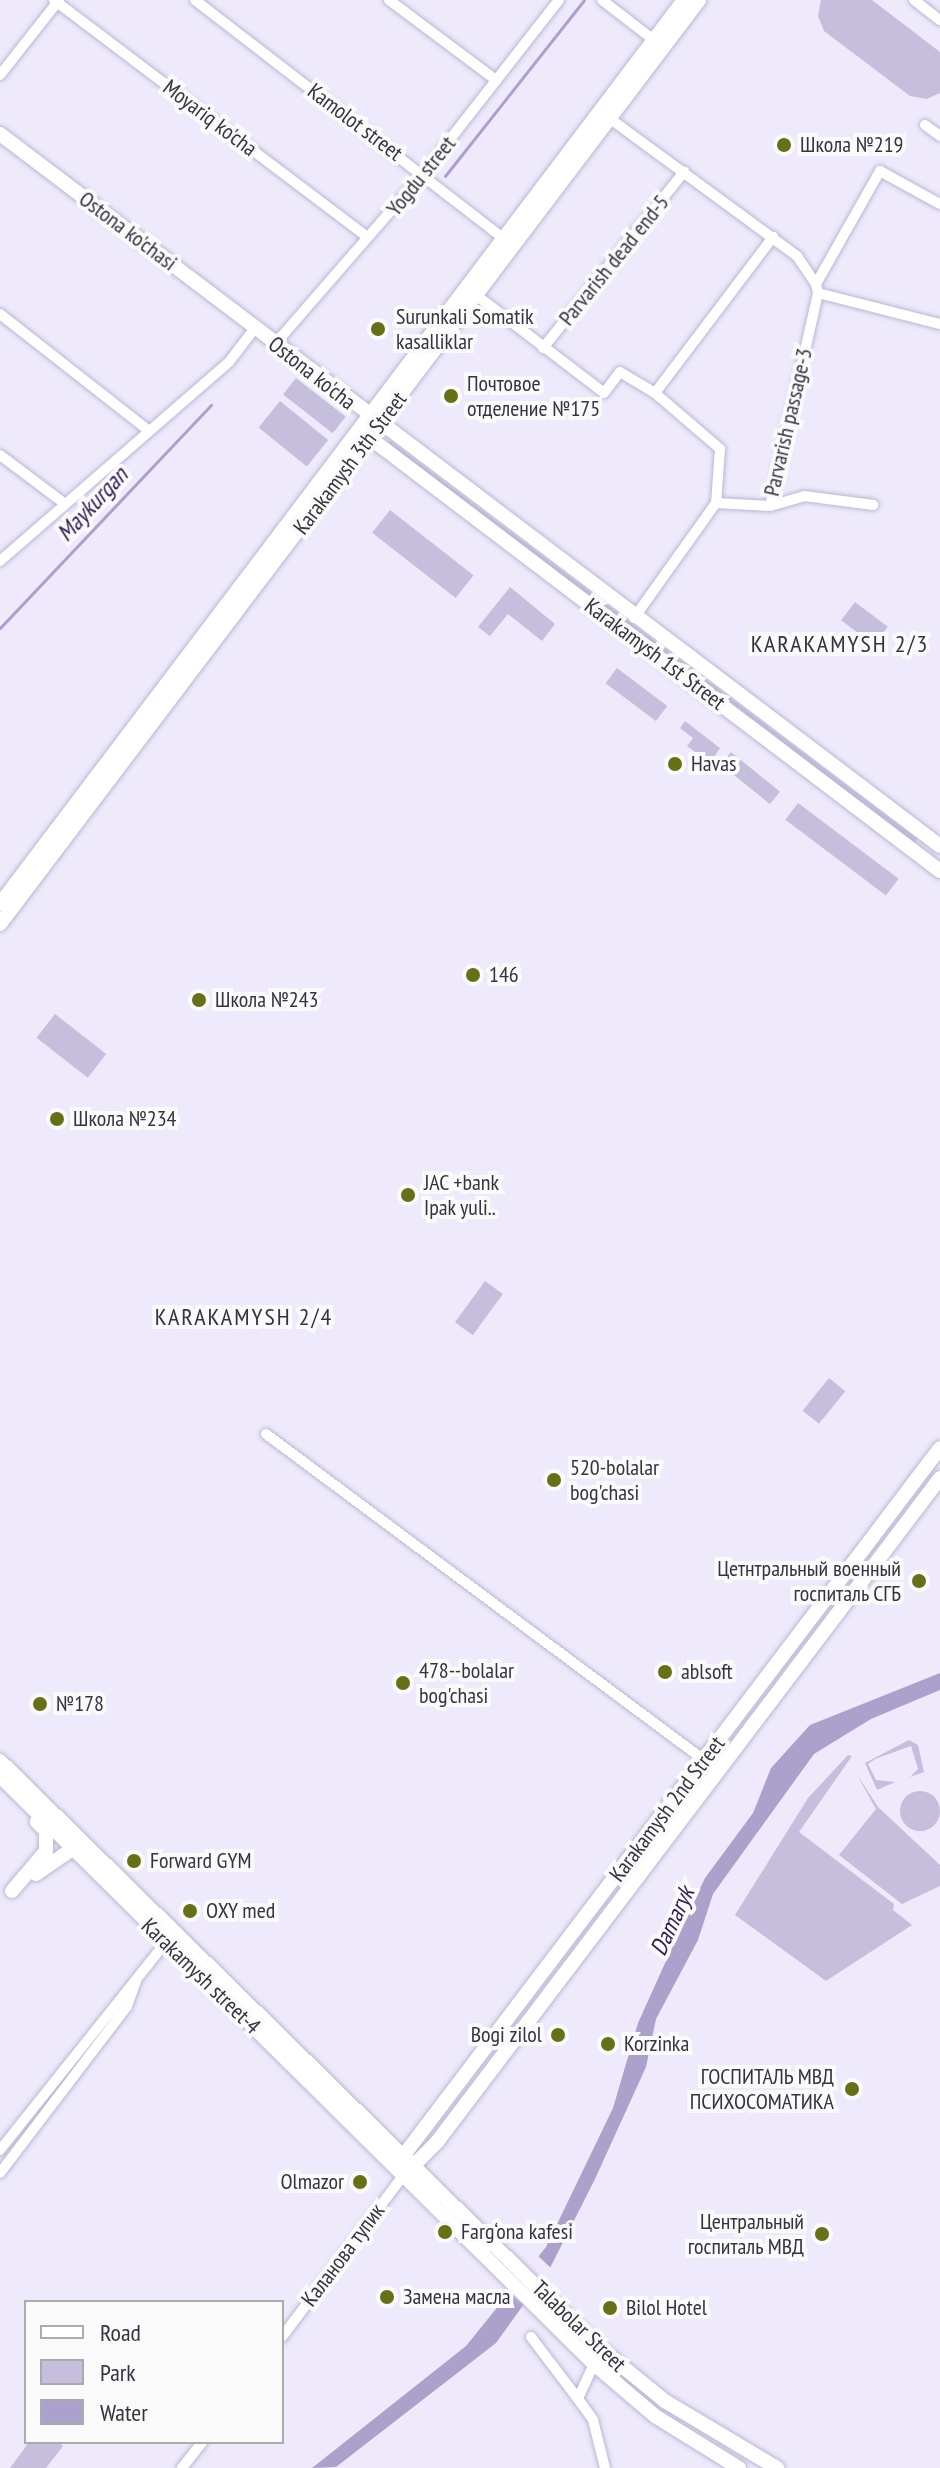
<!DOCTYPE html>
<meta charset="utf-8">
<style>
body{margin:0}
#map{position:relative;width:940px;height:2468px;overflow:hidden;background:#eeeafc;font-family:"PT Sans Narrow",sans-serif}
div>[style]{position:absolute}
.green>*{inset:0;background:#c5bedc;transform-origin:0 0}
.round{border-radius:50%}
.water>*{inset:0;background:#aca1cb}
.pier>*{inset:0;background:#eeeafc;transform-origin:0 0}
.stream>*{height:3px;margin:-1.5px;padding:0 1.5px;transform-origin:1.5px;border-radius:1.5px;background:#aca1cb}
.roads{filter:drop-shadow(0 0 2px #bdb6d2) drop-shadow(0 0 2px #bdb6d2)}
.street>*{height:10px;margin:-5px;padding:0 5px;transform-origin:5px;border-radius:5px;background:#fff}
.secondary>*{height:14px;margin:-7px;padding:0 7px;transform-origin:7px;border-radius:7px;background:#fff}
.dots>*{width:22px;height:22px;translate:-50% -50%;box-sizing:border-box;border:4px solid #fafafa;border-radius:50%}
span{translate:-50% -50%;white-space:nowrap;text-align:center;line-height:1.15;-webkit-text-stroke:8px #fafafa;paint-order:stroke}
.street-label{font-size:22px;color:#35333e}
.poi-label{font-size:22px;color:#35333e}
.left{translate:0 -50%;text-align:left}
.right{translate:-100% -50%;text-align:right}
.water-label{font-size:24px;color:#2e1c50;font-style:italic}
.neighbourhood-label{font-size:24px;color:#35333e;letter-spacing:2px}
.legend{position:absolute;left:24px;top:2300px;width:260px;height:144px;box-sizing:border-box;background:#fafafa;border:2px solid #abaaaf;margin:0;padding:10px 14px;list-style:none;font-size:24px;color:#35333e}
.legend li{display:flex;align-items:center;gap:16px;height:40px}
.legend b{width:40px;border:2px solid #abaaaf}
</style>
<div id="map">
<div class="green">
<div style="clip-path:polygon(821px 0,872px 0,940px 52px,940px 93px,927px 99px,910px 96px,824px 31px,818px 16px)"></div>
<div style="left:296px;top:378px;width:63px;height:21px;rotate:38deg"></div>
<div style="left:280px;top:401px;width:62px;height:34px;rotate:39deg"></div>
<div style="clip-path:polygon(390px 441px,917px 839px,915px 843px,388px 444px)"></div>
<div style="left:390px;top:510px;width:106px;height:29px;rotate:38deg"></div>
<div style="clip-path:polygon(510px 587px,555px 624px,542px 641px,508px 614px,490px 636px,478px 627px)"></div>
<div style="left:855px;top:602px;width:41px;height:23px;rotate:37deg"></div>
<div style="left:617px;top:668px;width:63px;height:19px;rotate:37deg"></div>
<div style="clip-path:polygon(685px 721px,720px 748px,710px 763px,687px 746px,693px 738px,680px 728px)"></div>
<div style="left:731px;top:752px;width:63px;height:16px;rotate:39deg"></div>
<div style="left:798px;top:803px;width:126px;height:21px;rotate:37deg"></div>
<div style="left:55px;top:1014px;width:65px;height:30px;rotate:38deg"></div>
<div style="left:485px;top:1281px;width:22px;height:51px;rotate:36deg"></div>
<div style="left:829px;top:1378px;width:21px;height:42px;rotate:39deg"></div>
<div style="clip-path:polygon(909px 1740px,918px 1745px,924px 1772px,910px 1777px,918px 1769px,911px 1746px,875px 1759px,868px 1764px,876px 1780px,895px 1782px,877px 1790px,865px 1763px)"></div>
<div style="clip-path:polygon(848px 1755px,852px 1756px,799px 1832px,894px 1904px,893px 1910px,912px 1925px,826px 1981px,735px 1915px,808px 1798px)"></div>
<div style="clip-path:polygon(856px 1773px,878px 1807px,940px 1865px,940px 1886px,902px 1904px,839px 1855px,876px 1809px)"></div>
<div class="round" style="left:900px;top:1791px;width:40px;height:40px"></div>
<div style="clip-path:polygon(29px 2442px,58px 2442px,63px 2446px,46px 2468px,10px 2468px)"></div>
</div>
<div class="water">
<div style="clip-path:polygon(940px 1673px,940px 1690px,871px 1719px,814px 1754px,713px 1894px,698px 1940px,656px 2019px,646px 2067px,595px 2179px,550px 2268px,496px 2343px,336px 2467px,312px 2468px,466px 2346px,546px 2247px,613px 2108px,638px 2023px,685px 1919px,705px 1878px,753px 1813px,771px 1768px,810px 1725px)"></div>
</div>
<div class="pier">
<div style="left:536px;top:2254px;width:23px;height:46px;rotate:43deg"></div>
</div>
<div class="stream">
<div style="left:445px;top:176px;width:224px;rotate:-51.7deg"></div>
<div style="left:0;top:628px;width:307px;rotate:-46.6deg"></div>
</div>
<div class="roads">
<div class="street">
<div style="left:54px;top:0;width:390px;rotate:37.1deg"></div>
<div style="left:195px;top:0;width:396px;rotate:37.7deg"></div>
<div style="left:389px;top:0;width:134px;rotate:36.8deg"></div>
<div style="left:602px;top:0;width:72px;rotate:37.7deg"></div>
<div style="left:914px;top:0;width:33px;rotate:38deg"></div>
<div style="left:0;top:75px;width:95px;rotate:-51.8deg"></div>
<div style="left:605px;top:115px;width:238px;rotate:36.3deg"></div>
<div style="left:797px;top:256px;width:34px;rotate:56deg"></div>
<div style="left:816px;top:284px;width:9px;rotate:77deg"></div>
<div style="left:818px;top:293px;width:218px;rotate:102.7deg"></div>
<div style="left:925px;top:125px;width:19px;rotate:36deg"></div>
<div style="left:816px;top:284px;width:130px;rotate:-60.5deg"></div>
<div style="left:880px;top:171px;width:68px;rotate:28.8deg"></div>
<div style="left:818px;top:293px;width:126px;rotate:14.3deg"></div>
<div style="left:476px;top:295px;width:161px;rotate:37.4deg"></div>
<div style="left:604px;top:393px;width:26px;rotate:-53deg"></div>
<div style="left:620px;top:372px;width:41px;rotate:31deg"></div>
<div style="left:655px;top:393px;width:196px;rotate:-52.9deg"></div>
<div style="left:0;top:314px;width:189px;rotate:38.1deg"></div>
<div style="left:275px;top:344px;width:225px;rotate:-49deg"></div>
<div style="left:423px;top:174px;width:221px;rotate:-52deg"></div>
<div style="left:543px;top:348px;width:226px;rotate:-51.3deg"></div>
<div style="left:655px;top:393px;width:86px;rotate:40.7deg"></div>
<div style="left:720px;top:449px;width:54px;rotate:94.2deg"></div>
<div style="left:0;top:455px;width:81px;rotate:37deg"></div>
<div style="left:716px;top:503px;width:54px;rotate:3.2deg"></div>
<div style="left:770px;top:506px;width:35px;rotate:-16deg"></div>
<div style="left:804px;top:496px;width:70px;rotate:7.4deg"></div>
<div style="left:0;top:561px;width:303px;rotate:-41deg"></div>
<div style="left:229px;top:362px;width:43px;rotate:-52.6deg"></div>
<div style="left:634px;top:618px;width:141px;rotate:-54.5deg"></div>
<div style="left:266px;top:1434px;width:546px;rotate:36.66deg"></div>
<div style="left:0;top:2150px;width:274px;rotate:-51.4deg"></div>
<div style="left:0;top:2173px;width:210px;rotate:-52.7deg"></div>
<div style="left:127px;top:2006px;width:27px;rotate:-70deg"></div>
<div style="left:282px;top:2337px;width:205px;rotate:-53.1deg"></div>
<div style="left:531px;top:2337px;width:78px;rotate:52.8deg"></div>
<div style="left:594px;top:2364px;width:38px;rotate:115deg"></div>
<div style="left:578px;top:2399px;width:26px;rotate:54deg"></div>
<div style="left:593px;top:2420px;width:49px;rotate:76deg"></div>
<div style="left:182px;top:2468px;width:33px;rotate:-52deg"></div>
</div>
<div class="secondary">
<div style="left:0;top:134px;width:1179px;rotate:37.14deg"></div>
<div style="left:370px;top:438px;width:716px;rotate:37.22deg"></div>
<div style="left:0;top:904px;width:1134px;rotate:-52.89deg"></div>
<div style="left:0;top:924px;width:1159px;rotate:-52.89deg"></div>
<div style="left:0;top:1761px;width:833px;rotate:44.42deg"></div>
<div style="left:595px;top:2344px;width:90px;rotate:39.2deg"></div>
<div style="left:665px;top:2401px;width:131px;rotate:30.9deg"></div>
<div style="left:0;top:1776px;width:836px;rotate:44.71deg"></div>
<div style="left:594px;top:2364px;width:80px;rotate:40.4deg"></div>
<div style="left:655px;top:2416px;width:99px;rotate:31.8deg"></div>
<div style="left:36px;top:1874px;width:51px;rotate:-34.6deg"></div>
<div style="left:12px;top:1891px;width:52px;rotate:-49.6deg"></div>
<div style="left:46px;top:1851px;width:20px;rotate:-90deg"></div>
<div style="left:46px;top:1831px;width:13px;rotate:-135deg"></div>
<div style="left:404px;top:2164px;width:9px;rotate:-90deg"></div>
<div style="left:404px;top:2155px;width:887px;rotate:-52.83deg"></div>
<div style="left:408px;top:2171px;width:41px;rotate:-45deg"></div>
<div style="left:437px;top:2142px;width:833px;rotate:-52.85deg"></div>
</div>
</div>
<div class="dots">
<div style="left:784px;top:145px;background:#657019"></div>
<div style="left:378px;top:329px;background:#657019"></div>
<div style="left:451px;top:396px;background:#657019"></div>
<div style="left:675px;top:764px;background:#657019"></div>
<div style="left:473px;top:975px;background:#657019"></div>
<div style="left:199px;top:1000px;background:#657019"></div>
<div style="left:57px;top:1119px;background:#657019"></div>
<div style="left:408px;top:1195px;background:#657019"></div>
<div style="left:554px;top:1480px;background:#657019"></div>
<div style="left:919px;top:1581px;background:#657019"></div>
<div style="left:665px;top:1672px;background:#657019"></div>
<div style="left:403px;top:1683px;background:#657019"></div>
<div style="left:40px;top:1704px;background:#657019"></div>
<div style="left:134px;top:1861px;background:#657019"></div>
<div style="left:190px;top:1911px;background:#657019"></div>
<div style="left:558px;top:2035px;background:#657019"></div>
<div style="left:608px;top:2044px;background:#657019"></div>
<div style="left:852px;top:2089px;background:#657019"></div>
<div style="left:360px;top:2182px;background:#657019"></div>
<div style="left:445px;top:2232px;background:#657019"></div>
<div style="left:822px;top:2234px;background:#657019"></div>
<div style="left:387px;top:2297px;background:#657019"></div>
<div style="left:610px;top:2308px;background:#657019"></div>
</div>
<div class="street-label">
<span style="left:210px;top:118px;rotate:37deg">Moyariq ko'cha</span>
<span style="left:355px;top:122px;rotate:37deg">Kamolot street</span>
<span style="left:421px;top:176px;rotate:-51deg">Yogdu street</span>
<span style="left:128px;top:231px;rotate:37deg">Ostona ko'chasi</span>
<span style="left:614px;top:260px;rotate:-51deg">Parvarish dead end-5</span>
<span style="left:312px;top:373px;rotate:38deg">Ostona ko'cha</span>
<span style="left:788px;top:422px;rotate:-77deg">Parvarish passage-3</span>
<span style="left:350px;top:463px;rotate:-53deg">Karakamysh 3th Street</span>
<span style="left:655px;top:654px;rotate:37deg">Karakamysh 1st Street</span>
<span style="left:667px;top:1809px;rotate:-53deg">Karakamysh 2nd Street</span>
<span style="left:201px;top:1976px;rotate:44deg">Karakamysh street-4</span>
<span style="left:343px;top:2255px;rotate:-53deg">Каланова тупик</span>
<span style="left:579px;top:2326px;rotate:44deg">Talabolar Street</span>
</div>
<div class="poi-label">
<span class="left" style="left:800px;top:145px">Школа №219</span>
<span class="left" style="left:396px;top:329px">Surunkali Somatik<br>kasalliklar</span>
<span class="left" style="left:467px;top:396px">Почтовое<br>отделение №175</span>
<span class="left" style="left:691px;top:764px">Havas</span>
<span class="left" style="left:489px;top:975px">146</span>
<span class="left" style="left:215px;top:1000px">Школа №243</span>
<span class="left" style="left:73px;top:1119px">Школа №234</span>
<span class="left" style="left:424px;top:1195px">JAC +bank<br>Ipak yuli..</span>
<span class="left" style="left:570px;top:1480px">520-bolalar<br>bog'chasi</span>
<span class="right" style="left:901px;top:1581px">Цетнтральный военный<br>госпиталь СГБ</span>
<span class="left" style="left:419px;top:1683px">478--bolalar<br>bog'chasi</span>
<span class="left" style="left:681px;top:1672px">ablsoft</span>
<span class="left" style="left:56px;top:1704px">№178</span>
<span class="left" style="left:150px;top:1861px">Forward GYM</span>
<span class="left" style="left:206px;top:1911px">OXY med</span>
<span class="right" style="left:542px;top:2035px">Bogi zilol</span>
<span class="left" style="left:624px;top:2044px">Korzinka</span>
<span class="right" style="left:834px;top:2089px">ГОСПИТАЛЬ МВД<br>ПСИХОСОМАТИКА</span>
<span class="right" style="left:344px;top:2182px">Olmazor</span>
<span class="right" style="left:804px;top:2234px">Центральный<br>госпиталь МВД</span>
<span class="left" style="left:461px;top:2232px">Farg‘ona kafesi</span>
<span class="left" style="left:403px;top:2297px">Замена масла</span>
<span class="left" style="left:626px;top:2308px">Bilol Hotel</span>
</div>
<div class="water-label">
<span style="left:92px;top:504px;rotate:-47deg">Maykurgan</span>
<span style="left:672px;top:1921px;rotate:-65deg">Damaryk</span>
</div>
<div class="neighbourhood-label">
<span style="left:840px;top:644px">KARAKAMYSH 2/3</span>
<span style="left:244px;top:1317px">KARAKAMYSH 2/4</span>
</div>
<ul class="legend">
<li><b style="height:10px;background:#fff"></b>Road</li>
<li><b style="height:22px;background:#c5bedc"></b>Park</li>
<li><b style="height:22px;background:#aca1cb"></b>Water</li>
</ul>
</div>
